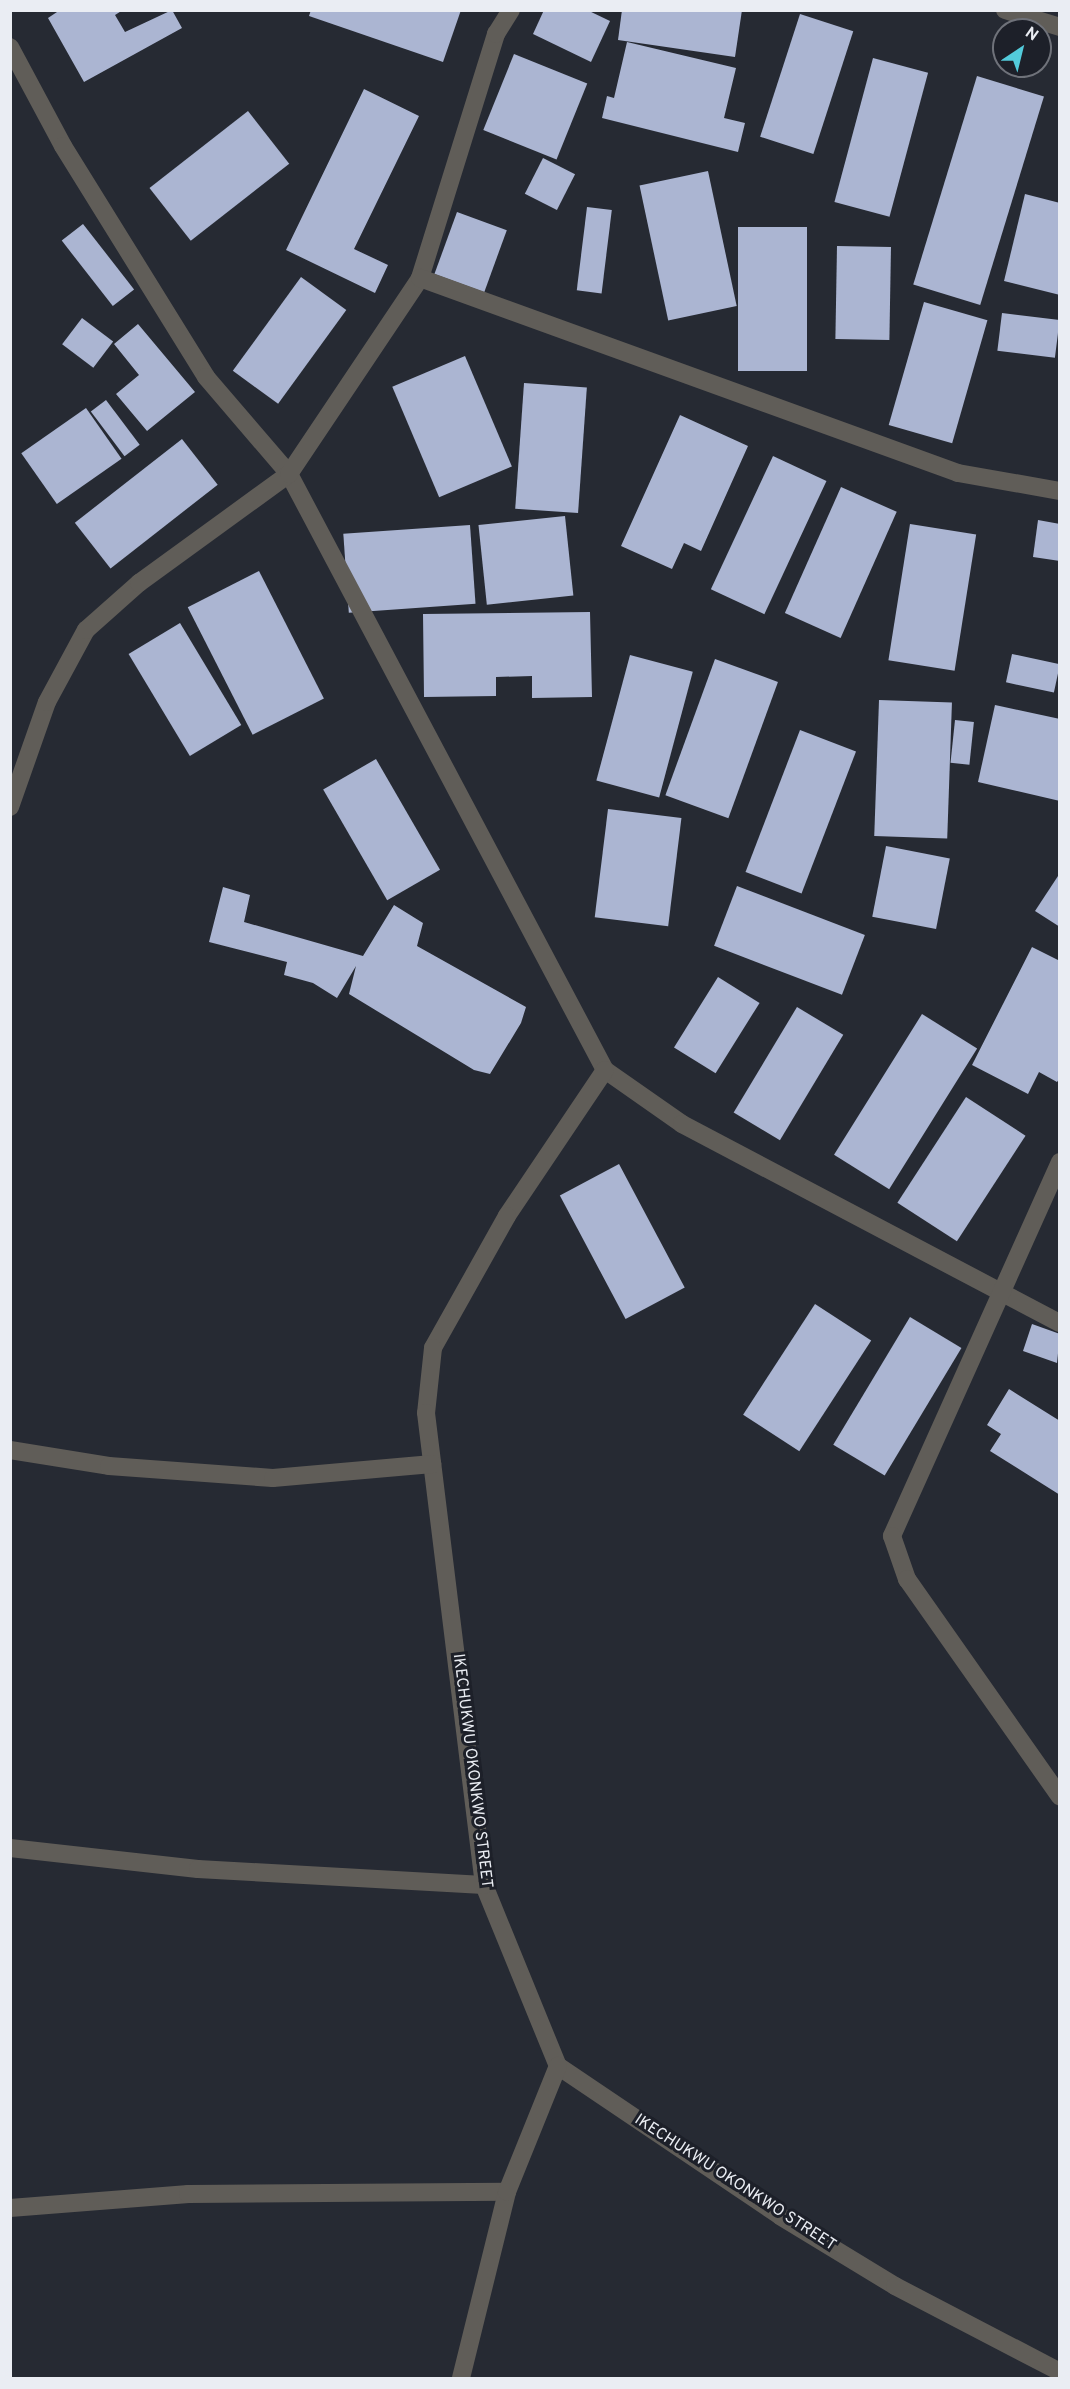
<!DOCTYPE html>
<style>
body{margin:0}
#map{position:relative;width:1070px;height:2389px;overflow:hidden;background:#262a33;font-family:Overpass,sans-serif}
div>[style]{position:absolute}
.building>*{inset:0;background:#abb5d2;transform-origin:0 0}
.street>*{height:18px;margin:-9px;padding:0 9px;transform-origin:9px;border-radius:9px;background:#605d58}
span{translate:-50% -50%;white-space:nowrap;text-align:center;line-height:1.15;-webkit-text-stroke:6px #1d2029;paint-order:stroke}
.street-label{font-size:16px;color:#eaedf3}
.frame{position:absolute;inset:0;border:12px solid #eaedf3;pointer-events:none}
.north{position:absolute;left:992px;top:18px;width:60px;height:60px;box-sizing:border-box;background:#1d2029;border:2px solid #6f727a;border-radius:50%;rotate:35deg;font-size:16px;font-weight:700;line-height:24px;text-align:center;color:#eaedf3}
.north::after{content:'';display:block;margin:auto;width:21px;height:27px;background:#53cbdb;clip-path:polygon(50% 0,100% 100%,50% 72%,0 100%)}
</style>
<div id="map">
<div class="building">
<div style="clip-path:polygon(60px 10px,123px 10px,115px 15px,125px 32px,172px 10px,182px 28px,84px 82px,48px 18px)"></div>
<div style="clip-path:polygon(311px 10px,461px 10px,443px 62px,309px 16px)"></div>
<div style="clip-path:polygon(544px 10px,587px 10px,610px 21px,591px 62px,533px 34px)"></div>
<div style="clip-path:polygon(622px 10px,742px 10px,735px 57px,618px 40px)"></div>
<div style="left:800px;top:14px;width:56px;height:129px;rotate:18deg"></div>
<div style="clip-path:polygon(627px 42px,736px 68px,724px 118px,745px 123px,738px 152px,602px 118px,607px 96px,614px 98px)"></div>
<div style="left:514px;top:54px;width:79px;height:82px;rotate:22deg"></div>
<div style="left:873px;top:58px;width:57px;height:149px;rotate:15deg"></div>
<div style="left:977px;top:76px;width:70px;height:218px;rotate:17deg"></div>
<div style="clip-path:polygon(364px 89px,419px 116px,354px 249px,388px 265px,375px 293px,286px 250px)"></div>
<div style="left:248px;top:111px;width:67px;height:125px;rotate:52deg"></div>
<div style="left:543px;top:158px;width:36px;height:40px;rotate:27deg"></div>
<div style="left:708px;top:171px;width:138px;height:70px;rotate:78deg"></div>
<div style="clip-path:polygon(1025px 194px,1060px 203px,1060px 295px,1004px 281px)"></div>
<div style="left:587px;top:207px;width:25px;height:84px;rotate:7deg"></div>
<div style="left:457px;top:212px;width:53px;height:66px;rotate:20deg"></div>
<div style="left:83px;top:224px;width:83px;height:27px;rotate:52deg"></div>
<div style="left:807px;top:227px;width:144px;height:69px;rotate:90deg"></div>
<div style="left:837px;top:246px;width:54px;height:93px;rotate:1deg"></div>
<div style="left:301px;top:277px;width:56px;height:116px;rotate:36deg"></div>
<div style="left:924px;top:302px;width:66px;height:128px;rotate:16deg"></div>
<div style="left:1002px;top:313px;width:58px;height:38px;rotate:7deg"></div>
<div style="left:82px;top:318px;width:39px;height:33px;rotate:37deg"></div>
<div style="clip-path:polygon(138px 324px,195px 392px,147px 431px,116px 394px,139px 375px,114px 344px)"></div>
<div style="left:465px;top:356px;width:120px;height:79px;rotate:67deg"></div>
<div style="left:524px;top:383px;width:63px;height:126px;rotate:4deg"></div>
<div style="left:106px;top:400px;width:56px;height:19px;rotate:53deg"></div>
<div style="left:86px;top:408px;width:62px;height:79px;rotate:55deg"></div>
<div style="clip-path:polygon(680px 415px,748px 446px,701px 551px,684px 543px,672px 569px,621px 546px)"></div>
<div style="left:182px;top:439px;width:58px;height:136px;rotate:52deg"></div>
<div style="left:773px;top:456px;width:59px;height:147px;rotate:25deg"></div>
<div style="left:841px;top:487px;width:61px;height:138px;rotate:24deg"></div>
<div style="left:565px;top:516px;width:80px;height:87px;rotate:84deg"></div>
<div style="clip-path:polygon(1038px 520px,1060px 524px,1060px 561px,1033px 557px)"></div>
<div style="left:910px;top:524px;width:67px;height:138px;rotate:9deg"></div>
<div style="left:470px;top:525px;width:79px;height:127px;rotate:86deg"></div>
<div style="left:259px;top:571px;width:143px;height:80px;rotate:63deg"></div>
<div style="clip-path:polygon(590px 612px,592px 697px,532px 698px,532px 676px,496px 677px,496px 696px,424px 697px,423px 614px)"></div>
<div style="left:180px;top:623px;width:119px;height:60px;rotate:59deg"></div>
<div style="left:1012px;top:654px;width:49px;height:29px;rotate:12deg"></div>
<div style="left:630px;top:655px;width:65px;height:130px;rotate:15deg"></div>
<div style="left:715px;top:659px;width:67px;height:145px;rotate:20deg"></div>
<div style="left:879px;top:700px;width:73px;height:136px;rotate:2deg"></div>
<div style="clip-path:polygon(995px 705px,1060px 719px,1060px 801px,978px 782px)"></div>
<div style="left:955px;top:720px;width:19px;height:43px;rotate:6deg"></div>
<div style="left:800px;top:730px;width:60px;height:152px;rotate:21deg"></div>
<div style="left:376px;top:759px;width:128px;height:61px;rotate:60deg"></div>
<div style="left:608px;top:809px;width:74px;height:109px;rotate:7deg"></div>
<div style="left:886px;top:846px;width:65px;height:72px;rotate:11deg"></div>
<div style="clip-path:polygon(1060px 873px,1060px 927px,1035px 911px)"></div>
<div style="left:737px;top:886px;width:137px;height:64px;rotate:21deg"></div>
<div style="clip-path:polygon(223px 887px,250px 895px,244px 922px,363px 956px,394px 905px,423px 923px,417px 946px,526px 1007px,521px 1023px,490px 1074px,474px 1070px,349px 994px,356px 966px,337px 998px,313px 983px,284px 975px,287px 962px,209px 942px)"></div>
<div style="clip-path:polygon(1032px 947px,1060px 961px,1060px 1078px,1057px 1082px,1039px 1072px,1028px 1094px,972px 1065px)"></div>
<div style="left:718px;top:977px;width:49px;height:83px;rotate:32deg"></div>
<div style="left:797px;top:1007px;width:54px;height:123px;rotate:31deg"></div>
<div style="left:922px;top:1014px;width:65px;height:166px;rotate:32deg"></div>
<div style="left:966px;top:1097px;width:71px;height:126px;rotate:33deg"></div>
<div style="left:619px;top:1164px;width:140px;height:67px;rotate:62deg"></div>
<div style="left:815px;top:1304px;width:67px;height:132px;rotate:33deg"></div>
<div style="left:910px;top:1317px;width:60px;height:149px;rotate:31deg"></div>
<div style="clip-path:polygon(1032px 1324px,1060px 1334px,1057px 1363px,1023px 1351px)"></div>
<div style="clip-path:polygon(1009px 1389px,1060px 1421px,1060px 1495px,990px 1451px,1001px 1434px,987px 1425px)"></div>
</div>
<div class="street">
<div style="left:1005px;top:10px;width:58px;rotate:17.2deg"></div>
<div style="left:10px;top:47px;width:112px;rotate:61.8deg"></div>
<div style="left:63px;top:146px;width:272px;rotate:58.2deg"></div>
<div style="left:206px;top:377px;width:128px;rotate:49.4deg"></div>
<div style="left:289px;top:474px;width:675px;rotate:62.07deg"></div>
<div style="left:605px;top:1070px;width:94px;rotate:35deg"></div>
<div style="left:682px;top:1124px;width:427px;rotate:27.8deg"></div>
<div style="left:420px;top:278px;width:256px;rotate:-72.7deg"></div>
<div style="left:496px;top:34px;width:28px;rotate:-58deg"></div>
<div style="left:10px;top:807px;width:111px;rotate:-70.6deg"></div>
<div style="left:47px;top:702px;width:82px;rotate:-61.6deg"></div>
<div style="left:86px;top:630px;width:71px;rotate:-41.6deg"></div>
<div style="left:139px;top:583px;width:185px;rotate:-36deg"></div>
<div style="left:289px;top:474px;width:236px;rotate:-56.2deg"></div>
<div style="left:420px;top:278px;width:572px;rotate:19.92deg"></div>
<div style="left:958px;top:473px;width:104px;rotate:10deg"></div>
<div style="left:605px;top:1070px;width:176px;rotate:123.9deg"></div>
<div style="left:507px;top:1216px;width:151px;rotate:119.3deg"></div>
<div style="left:433px;top:1348px;width:65px;rotate:96.1deg"></div>
<div style="left:426px;top:1413px;width:476px;rotate:83deg"></div>
<div style="left:484px;top:1885px;width:196px;rotate:67.8deg"></div>
<div style="left:558px;top:2066px;width:268px;rotate:34deg"></div>
<div style="left:780px;top:2216px;width:135px;rotate:31.3deg"></div>
<div style="left:895px;top:2286px;width:186px;rotate:27.5deg"></div>
<div style="left:1060px;top:1162px;width:410px;rotate:114.2deg"></div>
<div style="left:892px;top:1536px;width:46px;rotate:70.8deg"></div>
<div style="left:907px;top:1579px;width:266px;rotate:54.9deg"></div>
<div style="left:10px;top:1450px;width:100px;rotate:9.2deg"></div>
<div style="left:109px;top:1466px;width:164px;rotate:4.2deg"></div>
<div style="left:273px;top:1478px;width:160px;rotate:-5deg"></div>
<div style="left:10px;top:1848px;width:189px;rotate:6.4deg"></div>
<div style="left:198px;top:1869px;width:286px;rotate:3.2deg"></div>
<div style="left:10px;top:2208px;width:179px;rotate:-4.5deg"></div>
<div style="left:188px;top:2194px;width:319px;rotate:-0.4deg"></div>
<div style="left:461px;top:2378px;width:192px;rotate:-76.1deg"></div>
<div style="left:507px;top:2192px;width:136px;rotate:-68deg"></div>
</div>
<div class="street-label">
<span style="left:472px;top:1771px;rotate:83deg">IKECHUKWU OKONKWO STREET</span>
<span style="left:735px;top:2183px;rotate:33deg">IKECHUKWU OKONKWO STREET</span>
</div>
<div class="frame"></div>
<div class="north">N</div>
</div>
